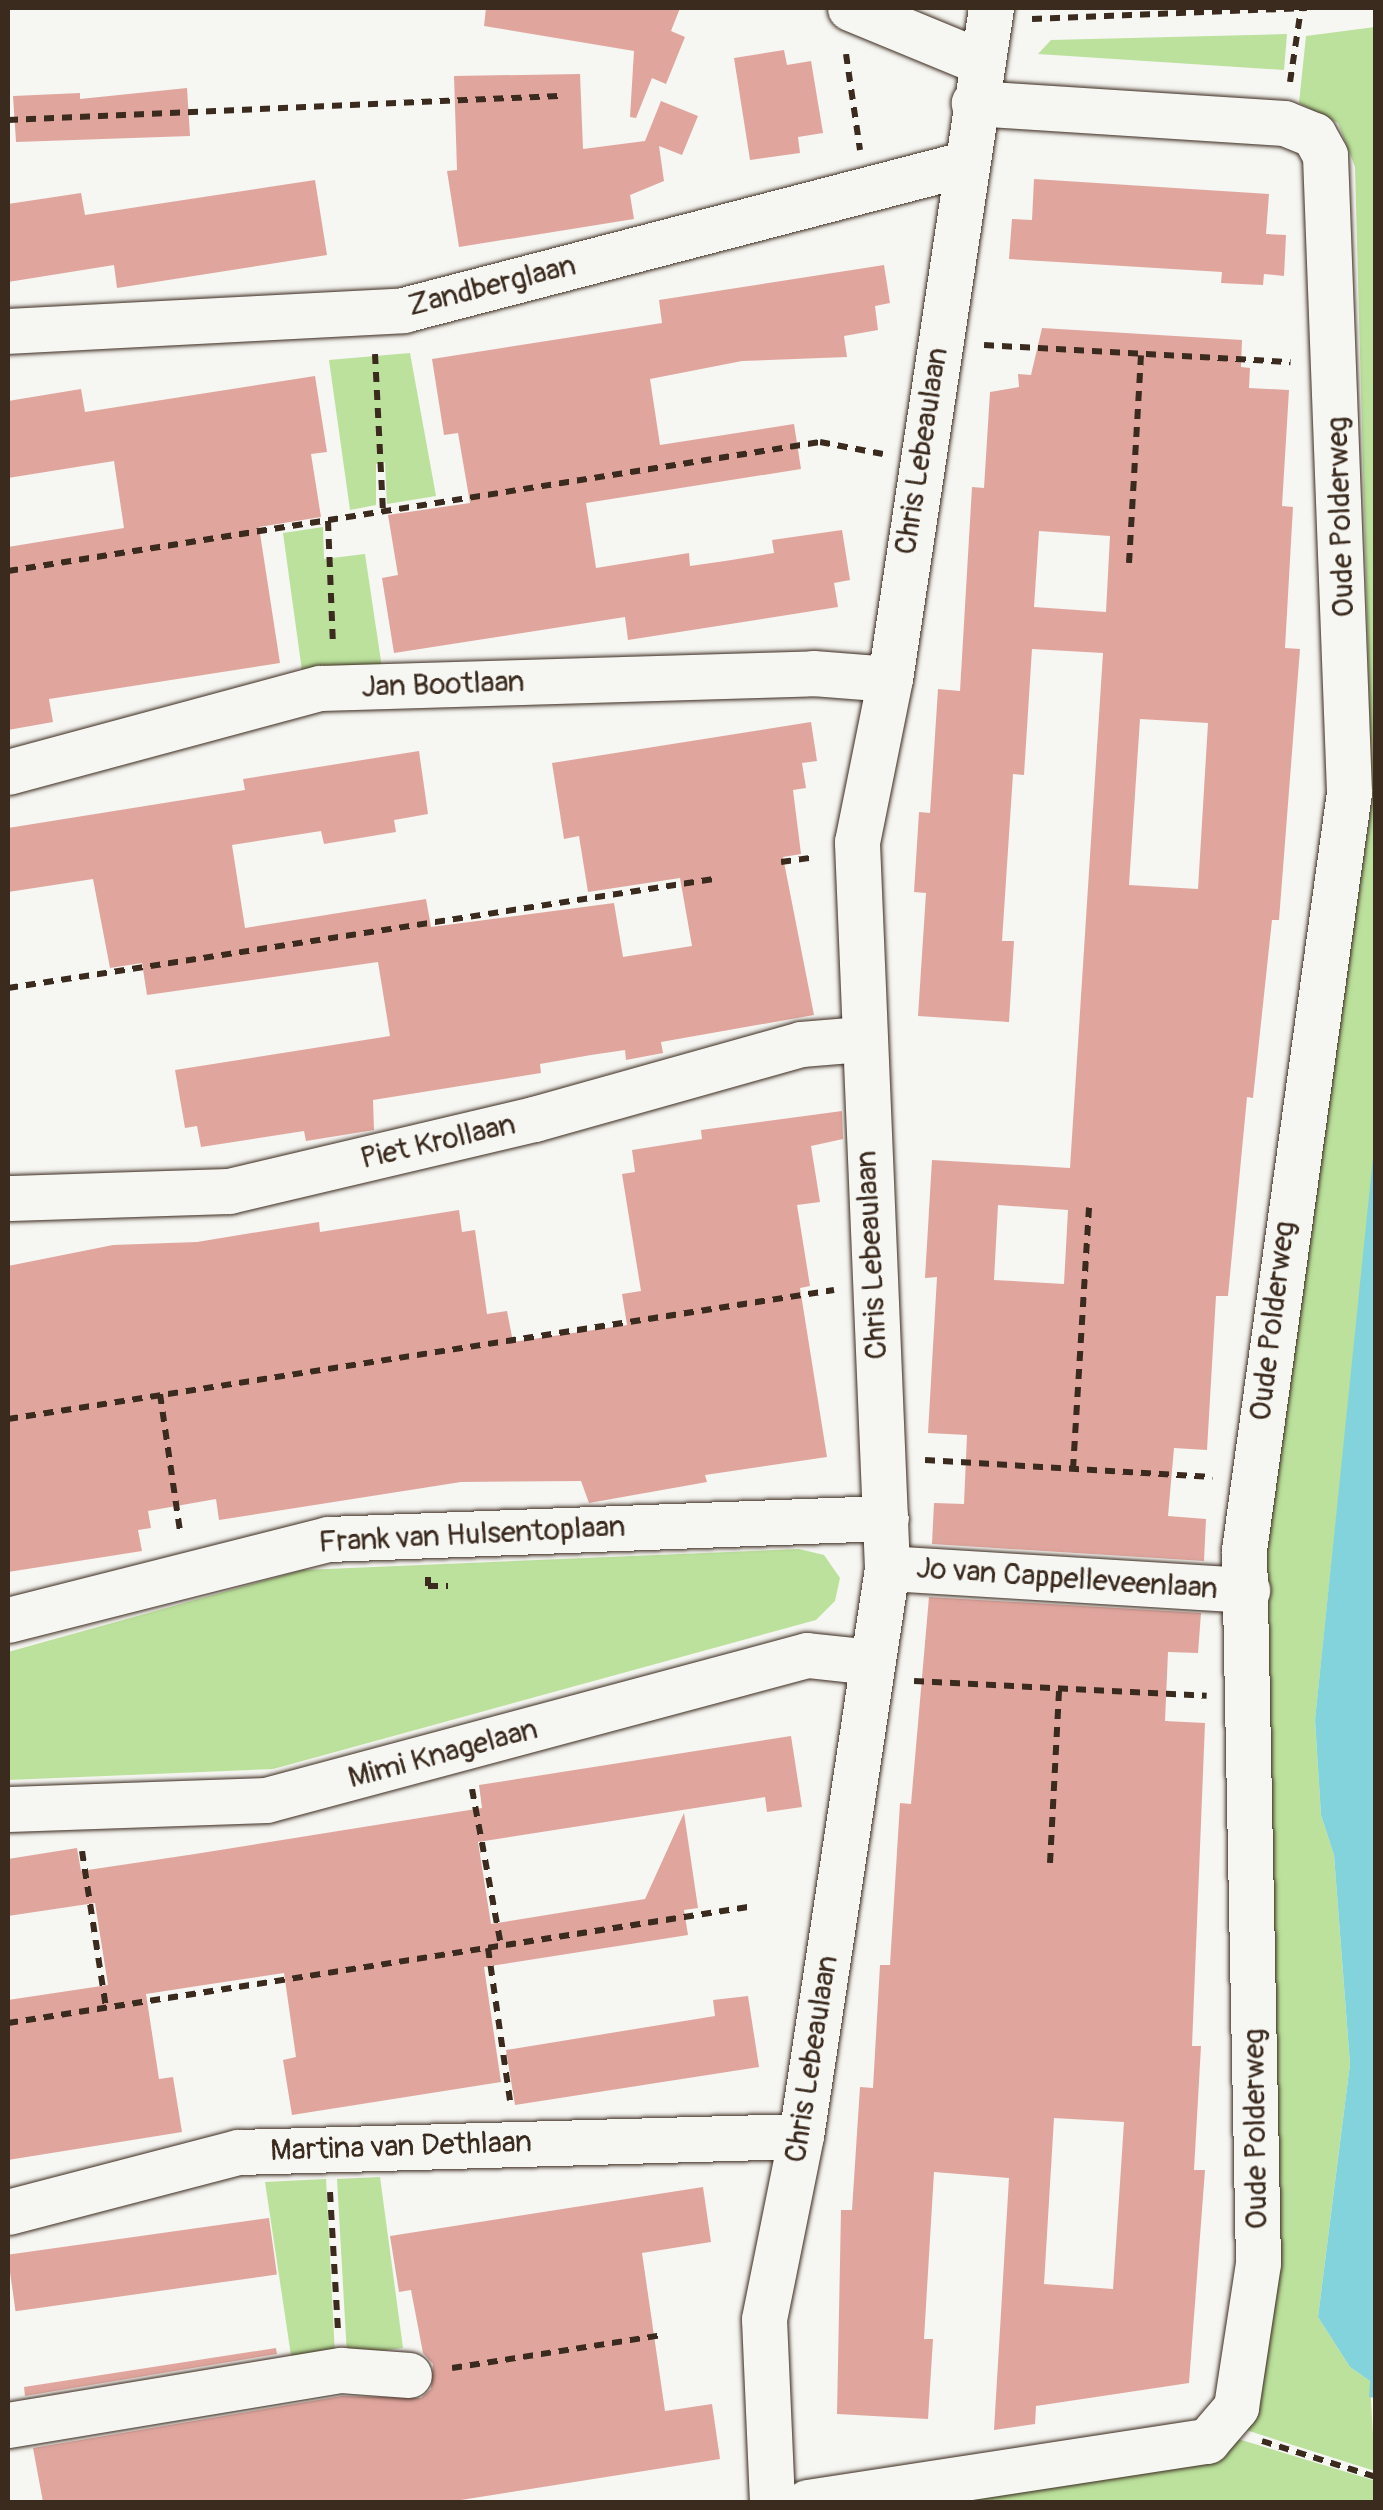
<!DOCTYPE html>
<style>
body{margin:0}
#map{position:relative;width:1383px;height:2510px;overflow:hidden;background:#f6f6f2;font-family:Pangolin,sans-serif}
div>[style]{position:absolute}
.green>*{inset:0;background:#bbe19c}
.water>*{inset:0;background:#82d3db}
.building>*{inset:0;background:#e0a69e;transform-origin:0 0}
.path>*{height:6px;margin-top:-3px;transform-origin:0;background:repeating-linear-gradient(90deg,#3b2a1e 0 10px,transparent 0 18px)}
.roads{filter:drop-shadow(0 0 2px #3b2a1e) drop-shadow(0 0 2px #3b2a1e)}
.street>*{height:45px;margin:-22.5px;padding:0 22.5px;transform-origin:22.5px;border-radius:22.5px;background:#f6f6f2}
span{translate:-50% -50%;white-space:nowrap;text-align:center;line-height:1.15;-webkit-text-stroke:9px #f6f6f2;paint-order:stroke}
.street-label{font-size:30px;color:#3b2a1e}
.frame{position:absolute;inset:0;border:10px solid #3b2a1e;pointer-events:none}
</style>
<div id="map">
<div class="green">
<div style="clip-path:polygon(1375px 27px,1376px 1138px,1315px 1720px,1321px 1815px,1334px 1855px,1350px 2064px,1318px 2317px,1350px 2367px,1370px 2381px,1375px 2471px,1246px 2430px,1281px 2260px,1261px 1542px,1372px 800px,1355px 167px,1338px 123px,1299px 103px,1306px 36px)"></div>
<div style="clip-path:polygon(1287px 34px,1284px 70px,1038px 54px,1051px 40px)"></div>
<div style="clip-path:polygon(410px 353px,436px 496px,387px 504px,385px 462px,376px 464px,376px 505px,350px 510px,329px 360px)"></div>
<div style="clip-path:polygon(323px 527px,324px 559px,365px 554px,382px 668px,302px 671px,283px 533px)"></div>
<div style="clip-path:polygon(799px 1549px,824px 1555px,840px 1578px,835px 1601px,816px 1620px,273px 1769px,8px 1780px,8px 1652px,303px 1570px)"></div>
<div style="clip-path:polygon(380px 2177px,403px 2348px,347px 2355px,337px 2179px)"></div>
<div style="clip-path:polygon(326px 2179px,335px 2355px,292px 2362px,265px 2182px)"></div>
<div style="clip-path:polygon(1238px 2439px,1376px 2481px,1375px 2502px,910px 2502px)"></div>
</div>
<div class="water">
<div style="clip-path:polygon(1375px 1138px,1375px 2398px,1369px 2397px,1370px 2381px,1350px 2367px,1318px 2317px,1350px 2064px,1334px 1855px,1321px 1815px,1315px 1720px)"></div>
</div>
<div class="building">
<div style="clip-path:polygon(486px 8px,680px 8px,671px 31px,685px 37px,666px 84px,652px 78px,636px 118px,630px 117px,634px 51px,484px 26px)"></div>
<div style="clip-path:polygon(784px 50px,787px 65px,811px 61px,823px 133px,798px 137px,800px 153px,750px 160px,734px 58px)"></div>
<div style="clip-path:polygon(580px 74px,583px 149px,645px 141px,661px 101px,698px 116px,682px 155px,659px 146px,664px 181px,630px 195px,634px 219px,459px 247px,447px 171px,457px 170px,454px 76px)"></div>
<div style="clip-path:polygon(187px 88px,190px 136px,16px 142px,13px 96px,80px 93px,80px 99px)"></div>
<div style="clip-path:polygon(1034px 179px,1269px 194px,1266px 234px,1286px 235px,1284px 276px,1264px 274px,1263px 285px,1221px 283px,1222px 272px,1009px 259px,1012px 219px,1032px 220px)"></div>
<div style="clip-path:polygon(315px 180px,327px 255px,117px 288px,114px 265px,8px 282px,8px 204px,81px 193px,85px 215px)"></div>
<div style="clip-path:polygon(884px 265px,890px 303px,875px 306px,878px 330px,844px 336px,847px 357px,742px 361px,650px 379px,660px 445px,794px 424px,801px 469px,586px 503px,596px 568px,689px 553px,690px 566px,725px 561px,774px 553px,772px 540px,842px 530px,850px 580px,834px 583px,838px 607px,628px 640px,625px 617px,394px 653px,382px 578px,398px 575px,388px 515px,470px 503px,458px 433px,444px 435px,432px 359px,662px 323px,659px 300px)"></div>
<div style="clip-path:polygon(evenodd,1042px 328px,1242px 340px,1241px 367px,1250px 368px,1249px 388px,1289px 390px,1282px 506px,1293px 507px,1285px 648px,1300px 649px,1279px 920px,1272px 920px,1253px 1098px,1247px 1097px,1228px 1296px,1216px 1296px,1207px 1450px,1174px 1448px,1168px 1516px,1206px 1519px,1204px 1561px,932px 1544px,934px 1503px,964px 1504px,967px 1435px,928px 1433px,937px 1277px,925px 1278px,932px 1160px,1070px 1168px,1103px 653px,1032px 649px,1024px 775px,1013px 774px,1002px 941px,1014px 941px,1009px 1022px,918px 1016px,926px 893px,914px 892px,919px 812px,930px 813px,938px 689px,960px 691px,972px 487px,984px 488px,990px 392px,1019px 387px,1018px 374px,1031px 375px,1042px 328px,1039px 531px,1110px 536px,1106px 612px,1034px 607px,1039px 531px,1042px 328px,1140px 719px,1208px 723px,1198px 889px,1129px 885px,1140px 719px,1042px 328px,998px 1205px,1068px 1210px,1064px 1284px,994px 1280px,998px 1205px)"></div>
<div style="clip-path:polygon(315px 376px,327px 452px,311px 454px,321px 517px,259px 527px,280px 663px,49px 699px,53px 722px,8px 730px,8px 547px,124px 528px,114px 461px,8px 478px,8px 401px,81px 389px,85px 412px)"></div>
<div style="clip-path:polygon(811px 722px,817px 761px,802px 763px,806px 788px,793px 790px,801px 854px,783px 857px,814px 1015px,661px 1042px,663px 1053px,626px 1060px,625px 1050px,591px 1055px,540px 1064px,541px 1073px,373px 1100px,374px 1130px,306px 1141px,304px 1131px,201px 1147px,197px 1126px,185px 1128px,175px 1070px,390px 1036px,378px 962px,147px 995px,142px 963px,110px 968px,93px 879px,8px 892px,8px 828px,245px 790px,243px 779px,419px 751px,428px 814px,394px 820px,396px 832px,324px 844px,321px 831px,232px 845px,245px 928px,426px 899px,431px 927px,614px 903px,623px 957px,692px 946px,680px 878px,588px 892px,579px 836px,564px 839px,552px 763px)"></div>
<div style="clip-path:polygon(842px 1111px,843px 1139px,811px 1146px,820px 1202px,797px 1205px,810px 1286px,800px 1288px,827px 1457px,705px 1475px,707px 1482px,589px 1503px,581px 1481px,461px 1482px,219px 1520px,216px 1499px,148px 1511px,151px 1528px,138px 1530px,142px 1551px,8px 1572px,8px 1266px,113px 1245px,197px 1242px,319px 1222px,320px 1232px,459px 1210px,462px 1232px,475px 1230px,487px 1314px,507px 1311px,513px 1342px,627px 1325px,622px 1294px,641px 1291px,622px 1174px,635px 1172px,632px 1150px,702px 1139px,701px 1130px)"></div>
<div style="clip-path:polygon(evenodd,929px 1597px,1201px 1613px,1198px 1653px,1168px 1652px,1165px 1721px,1205px 1723px,1192px 2046px,1201px 2046px,1194px 2170px,1205px 2170px,1189px 2383px,1036px 2406px,1035px 2424px,994px 2430px,1009px 2178px,934px 2172px,924px 2339px,933px 2339px,928px 2419px,837px 2414px,841px 2210px,852px 2210px,860px 2087px,873px 2088px,880px 1965px,890px 1965px,900px 1803px,911px 1804px,929px 1597px,1054px 2118px,1124px 2122px,1113px 2289px,1044px 2284px,1054px 2118px)"></div>
<div style="clip-path:polygon(791px 1736px,802px 1807px,767px 1812px,765px 1797px,478px 1842px,491px 1924px,645px 1899px,684px 1813px,698px 1908px,684px 1910px,688px 1935px,484px 1967px,501px 2082px,292px 2115px,283px 2060px,296px 2057px,284px 1973px,204px 1985px,146px 1994px,159px 2079px,173px 2077px,182px 2132px,8px 2160px,8px 2000px,108px 1985px,95px 1903px,8px 1916px,8px 1859px,77px 1848px,81px 1871px,195px 1854px,482px 1808px,479px 1785px)"></div>
<div style="clip-path:polygon(748px 1996px,759px 2067px,515px 2105px,506px 2050px,715px 2016px,713px 2000px)"></div>
<div style="clip-path:polygon(703px 2187px,711px 2242px,642px 2253px,665px 2411px,712px 2404px,720px 2459px,448px 2502px,43px 2502px,33px 2448px,342px 2396px,421px 2398px,431px 2389px,433px 2364px,423px 2353px,411px 2290px,399px 2292px,390px 2236px)"></div>
<div style="left:269px;top:2218px;width:57px;height:264px;rotate:82deg"></div>
<div style="clip-path:polygon(276px 2348px,277px 2354px,25px 2396px,24px 2387px)"></div>
</div>
<div class="path">
<div style="left:1032px;top:19px;width:275px;rotate:-2.3deg"></div>
<div style="left:846px;top:54px;width:97px;rotate:81.7deg"></div>
<div style="left:1290px;top:82px;width:75px;rotate:-81.5deg"></div>
<div style="left:8px;top:120px;width:551px;rotate:-2.5deg"></div>
<div style="left:984px;top:345px;width:307px;rotate:3.2deg"></div>
<div style="left:375px;top:354px;width:158px;rotate:87.1deg"></div>
<div style="left:328px;top:521px;width:124px;rotate:87.7deg"></div>
<div style="left:1129px;top:563px;width:208px;rotate:-86.7deg"></div>
<div style="left:8px;top:571px;width:822px;rotate:-9.03deg"></div>
<div style="left:820px;top:442px;width:64px;rotate:10.8deg"></div>
<div style="left:781px;top:862px;width:35px;rotate:-8deg"></div>
<div style="left:8px;top:988px;width:714px;rotate:-8.78deg"></div>
<div style="left:160px;top:1394px;width:138px;rotate:81.7deg"></div>
<div style="left:8px;top:1419px;width:836px;rotate:-8.88deg"></div>
<div style="left:925px;top:1460px;width:288px;rotate:3.4deg"></div>
<div style="left:1073px;top:1469px;width:262px;rotate:-86.5deg"></div>
<div style="left:428px;top:1577px;width:9px;rotate:90deg"></div>
<div style="left:428px;top:1586px;width:20px"></div>
<div style="left:914px;top:1681px;width:293px;rotate:2.9deg"></div>
<div style="left:472px;top:1789px;width:159px;rotate:79.5deg"></div>
<div style="left:82px;top:1851px;width:159px;rotate:81.3deg"></div>
<div style="left:1050px;top:1863px;width:174px;rotate:-87deg"></div>
<div style="left:488px;top:1948px;width:154px;rotate:81.8deg"></div>
<div style="left:8px;top:2023px;width:749px;rotate:-8.91deg"></div>
<div style="left:330px;top:2192px;width:137px;rotate:86.7deg"></div>
<div style="left:452px;top:2368px;width:214px;rotate:-8.9deg"></div>
<div style="left:1262px;top:2441px;width:120px;rotate:17.5deg"></div>
</div>
<div class="roads">
<div class="street">
<div style="left:850px;top:8px;width:142px;rotate:22.4deg"></div>
<div style="left:8px;top:331px;width:396px;rotate:-3deg"></div>
<div style="left:403px;top:310px;width:580px;rotate:-14.59deg"></div>
<div style="left:8px;top:772px;width:323px;rotate:-15.1deg"></div>
<div style="left:320px;top:688px;width:493px;rotate:-1.7deg"></div>
<div style="left:813px;top:673px;width:77px;rotate:4.5deg"></div>
<div style="left:8px;top:1198px;width:221px;rotate:-1.8deg"></div>
<div style="left:229px;top:1191px;width:313px;rotate:-13.3deg"></div>
<div style="left:534px;top:1119px;width:277px;rotate:-15.7deg"></div>
<div style="left:801px;top:1044px;width:61px;rotate:-4.7deg"></div>
<div style="left:887px;top:1568px;width:361px;rotate:3.5deg"></div>
<div style="left:8px;top:1620px;width:330px;rotate:-14.2deg"></div>
<div style="left:328px;top:1539px;width:558px;rotate:-2.16deg"></div>
<div style="left:8px;top:1809px;width:258px;rotate:-2deg"></div>
<div style="left:266px;top:1800px;width:560px;rotate:-15deg"></div>
<div style="left:807px;top:1655px;width:64px;rotate:6.2deg"></div>
<div style="left:8px;top:2212px;width:238px;rotate:-14.6deg"></div>
<div style="left:238px;top:2152px;width:563px;rotate:-1.63deg"></div>
<div style="left:8px;top:2425px;width:338px;rotate:-9.4deg"></div>
<div style="left:341px;top:2370px;width:68px;rotate:4.2deg"></div>
<div style="left:772px;top:2502px;width:183px;rotate:-92.5deg"></div>
<div style="left:764px;top:2319px;width:187px;rotate:-78.6deg"></div>
<div style="left:801px;top:2136px;width:574px;rotate:-81.39deg"></div>
<div style="left:887px;top:1568px;width:727px;rotate:-92.37deg"></div>
<div style="left:857px;top:842px;width:166px;rotate:-78.6deg"></div>
<div style="left:890px;top:679px;width:679px;rotate:-81.44deg"></div>
<div style="left:807px;top:2502px;width:405px;rotate:-8.7deg"></div>
<div style="left:1207px;top:2441px;width:45px;rotate:-49.5deg"></div>
<div style="left:1236px;top:2407px;width:146px;rotate:-81.3deg"></div>
<div style="left:1258px;top:2263px;width:713px;rotate:-91.12deg"></div>
<div style="left:1244px;top:1550px;width:765px;rotate:-82.11deg"></div>
<div style="left:1349px;top:792px;width:637px;rotate:-92.16deg"></div>
<div style="left:1325px;top:155px;width:23px;rotate:-119deg"></div>
<div style="left:1314px;top:135px;width:32px;rotate:-158deg"></div>
<div style="left:1284px;top:123px;width:311px;rotate:-176.3deg"></div>
</div>
</div>
<div class="street-label">
<span style="left:492px;top:286px;rotate:-14deg">Zandberglaan</span>
<span style="left:922px;top:451px;rotate:-81deg">Chris Lebeaulaan</span>
<span style="left:1341px;top:517px;rotate:-92deg">Oude Polderweg</span>
<span style="left:443px;top:685px;rotate:-2deg">Jan Bootlaan</span>
<span style="left:438px;top:1142px;rotate:-13deg">Piet Krollaan</span>
<span style="left:872px;top:1255px;rotate:-93deg">Chris Lebeaulaan</span>
<span style="left:1273px;top:1321px;rotate:-83deg">Oude Polderweg</span>
<span style="left:472px;top:1535px;rotate:-3deg">Frank van Hulsentoplaan</span>
<span style="left:1067px;top:1579px;rotate:4deg">Jo van Cappelleveenlaan</span>
<span style="left:443px;top:1754px;rotate:-15deg">Mimi Knagelaan</span>
<span style="left:812px;top:2059px;rotate:-81deg">Chris Lebeaulaan</span>
<span style="left:1256px;top:2129px;rotate:-91deg">Oude Polderweg</span>
<span style="left:401px;top:2147px;rotate:-2deg">Martina van Dethlaan</span>
</div>
<div class="frame"></div>
</div>
